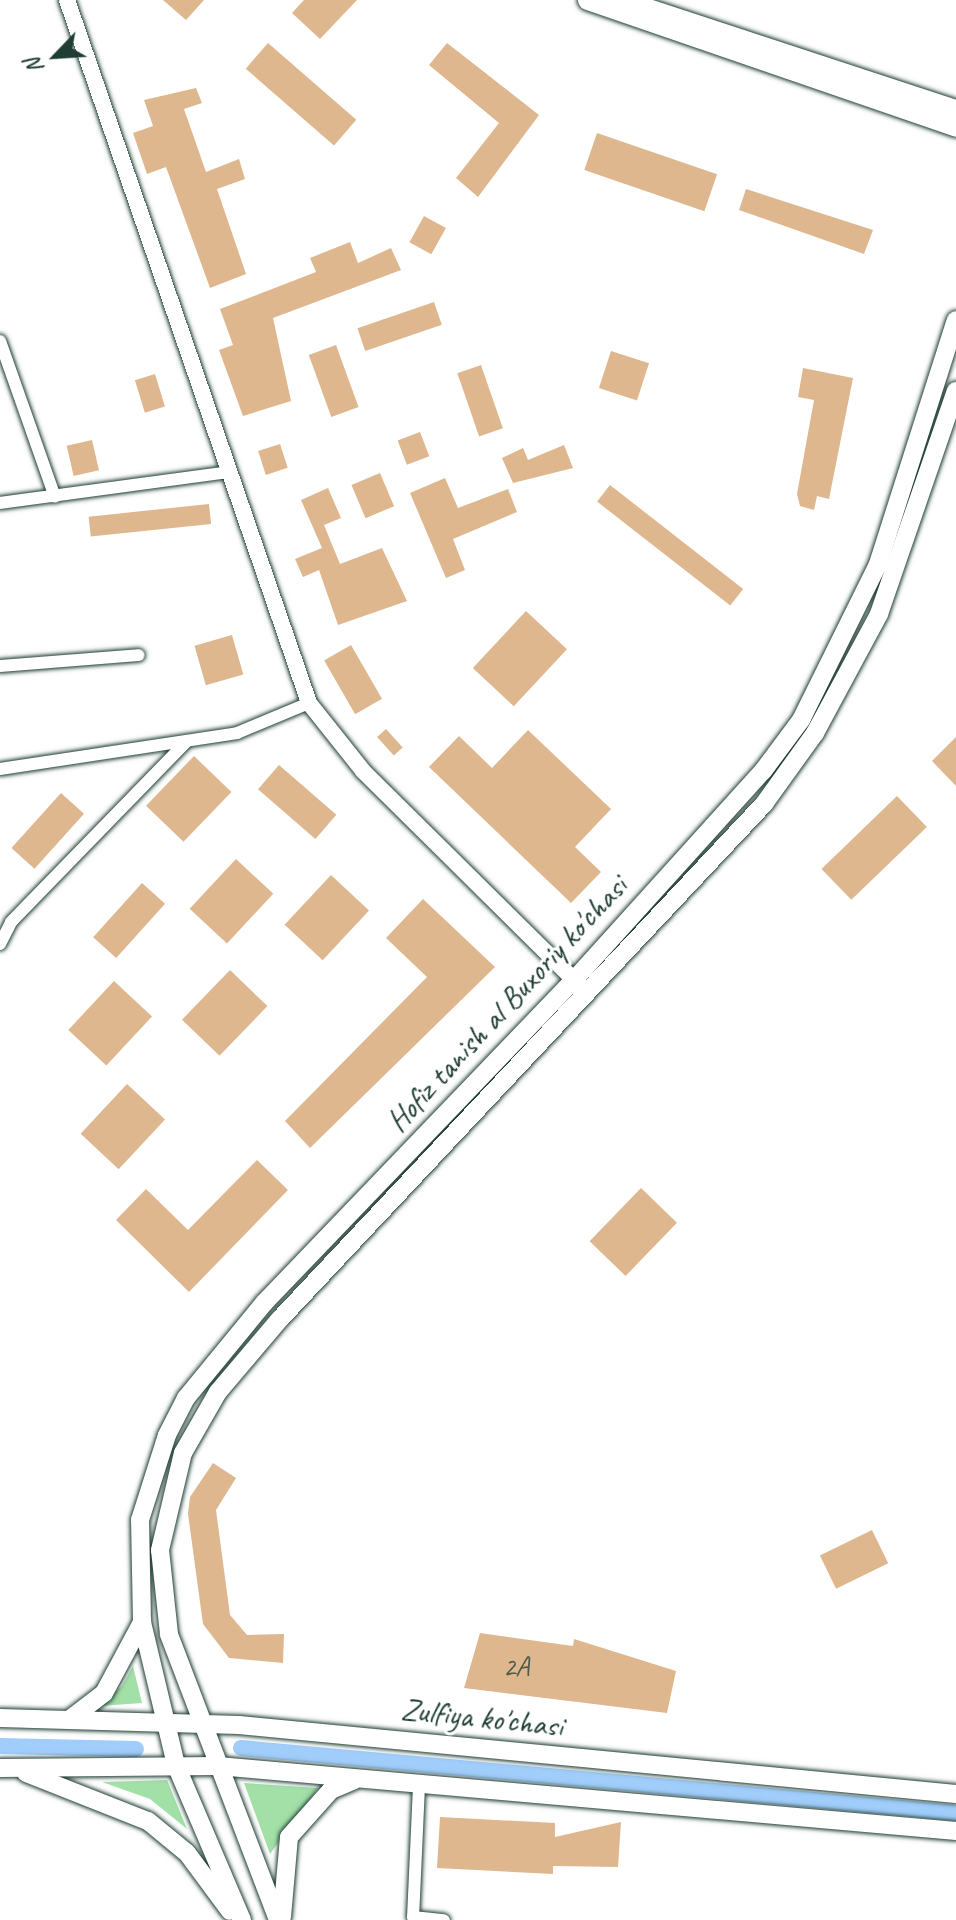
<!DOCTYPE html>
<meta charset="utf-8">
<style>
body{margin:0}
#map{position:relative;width:956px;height:1920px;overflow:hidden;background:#fff;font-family:Caveat,sans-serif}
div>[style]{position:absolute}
.green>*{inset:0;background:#a2e0a8}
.canal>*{height:16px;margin:-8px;padding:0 8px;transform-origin:8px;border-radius:8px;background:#a1cdfb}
.building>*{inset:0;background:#deb78f;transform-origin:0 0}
.roads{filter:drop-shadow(0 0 2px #1f3d34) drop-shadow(0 0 2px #1f3d34)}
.minor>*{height:12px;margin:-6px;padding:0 6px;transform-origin:6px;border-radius:6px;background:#fff}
.tertiary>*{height:16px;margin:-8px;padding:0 8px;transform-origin:8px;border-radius:8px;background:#fff}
.secondary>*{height:18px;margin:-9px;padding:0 9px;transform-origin:9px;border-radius:9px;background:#fff}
.primary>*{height:20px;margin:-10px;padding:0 10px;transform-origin:10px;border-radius:10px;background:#fff}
span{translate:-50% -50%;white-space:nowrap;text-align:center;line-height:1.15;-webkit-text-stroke:6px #fff;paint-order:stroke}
.number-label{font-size:28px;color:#4f5c4b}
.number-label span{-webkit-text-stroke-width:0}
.street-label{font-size:32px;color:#1f3d34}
.north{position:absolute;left:16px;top:16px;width:80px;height:80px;-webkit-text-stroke:6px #fff;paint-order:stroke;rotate:245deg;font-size:22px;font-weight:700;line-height:32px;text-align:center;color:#1f3d34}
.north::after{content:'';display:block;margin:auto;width:28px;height:36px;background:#1f3d34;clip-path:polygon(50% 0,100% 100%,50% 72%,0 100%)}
</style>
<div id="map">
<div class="green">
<div style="clip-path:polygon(133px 1666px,142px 1703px,100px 1706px,122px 1686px)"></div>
<div style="clip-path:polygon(167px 1780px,187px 1829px,150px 1799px,102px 1782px)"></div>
<div style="clip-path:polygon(244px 1783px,318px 1788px,270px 1854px)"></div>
</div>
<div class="canal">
<div style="left:0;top:1746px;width:136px;rotate:1.3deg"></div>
<div style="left:241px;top:1748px;width:718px;rotate:5.19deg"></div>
</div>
<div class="building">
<div style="clip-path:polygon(163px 0,204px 0,186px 20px)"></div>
<div style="clip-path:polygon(304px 0,357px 0,320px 39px,292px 13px)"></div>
<div style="left:268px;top:43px;width:117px;height:34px;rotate:41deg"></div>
<div style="clip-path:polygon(447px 43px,539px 115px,478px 197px,456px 178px,499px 123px,429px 65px)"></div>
<div style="clip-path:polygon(196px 88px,202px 103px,184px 109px,206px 172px,239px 159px,245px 179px,217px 189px,246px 274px,210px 288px,166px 167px,147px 174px,133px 133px,153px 126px,144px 100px)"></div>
<div style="left:597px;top:133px;width:127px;height:39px;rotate:19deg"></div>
<div style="clip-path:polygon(746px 189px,873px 230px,864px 254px,739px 210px)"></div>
<div style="left:424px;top:216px;width:25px;height:30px;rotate:29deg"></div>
<div style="clip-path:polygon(350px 242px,358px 263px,391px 248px,401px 270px,273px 318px,291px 401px,243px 416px,219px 350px,233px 345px,220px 309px,316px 272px,310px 258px)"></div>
<div style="left:434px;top:302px;width:24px;height:81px;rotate:71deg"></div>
<div style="left:336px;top:345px;width:66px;height:29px;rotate:70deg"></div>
<div style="left:611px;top:351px;width:40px;height:39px;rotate:18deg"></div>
<div style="left:481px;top:365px;width:67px;height:25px;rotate:71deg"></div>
<div style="clip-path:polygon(803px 368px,853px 378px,829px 499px,817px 496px,814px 510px,800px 506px,797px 494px,814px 400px,798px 397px)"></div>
<div style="left:155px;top:374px;width:34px;height:21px;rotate:73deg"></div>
<div style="left:420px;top:432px;width:26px;height:24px;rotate:69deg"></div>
<div style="left:92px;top:440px;width:31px;height:26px;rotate:77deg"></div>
<div style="left:280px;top:444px;width:25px;height:23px;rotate:72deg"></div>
<div style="clip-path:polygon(564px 445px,573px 468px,513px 483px,502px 458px,523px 448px,528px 460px)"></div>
<div style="left:380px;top:473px;width:36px;height:31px;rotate:67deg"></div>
<div style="clip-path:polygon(445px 478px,458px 508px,508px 489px,517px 512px,453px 539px,465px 570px,446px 578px,410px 493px)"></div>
<div style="left:610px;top:485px;width:169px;height:21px;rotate:38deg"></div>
<div style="clip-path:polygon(328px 488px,341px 518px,324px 525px,340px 564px,382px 548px,407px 601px,338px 625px,319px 570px,303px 577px,295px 559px,322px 548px,301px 500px)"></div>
<div style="left:209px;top:504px;width:20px;height:121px;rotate:84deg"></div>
<div style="left:526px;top:611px;width:56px;height:78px;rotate:43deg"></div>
<div style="left:232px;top:635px;width:41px;height:39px;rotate:74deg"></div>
<div style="left:351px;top:645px;width:62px;height:31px;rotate:60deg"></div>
<div style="left:386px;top:729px;width:25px;height:12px;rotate:48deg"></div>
<div style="clip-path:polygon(528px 730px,611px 809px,575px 847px,601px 872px,571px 903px,429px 767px,459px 736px,492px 768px)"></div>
<div style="clip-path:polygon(956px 737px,956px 786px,932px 761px)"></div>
<div style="left:194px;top:756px;width:52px;height:69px;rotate:44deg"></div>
<div style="left:279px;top:765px;width:76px;height:32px;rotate:41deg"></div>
<div style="left:61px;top:793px;width:31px;height:74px;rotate:42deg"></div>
<div style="left:897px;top:796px;width:43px;height:105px;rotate:46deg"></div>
<div style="left:236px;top:859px;width:51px;height:68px;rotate:43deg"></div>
<div style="left:331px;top:875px;width:52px;height:68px;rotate:43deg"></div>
<div style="left:142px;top:883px;width:31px;height:73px;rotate:42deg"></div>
<div style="clip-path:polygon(423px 899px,495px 967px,310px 1148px,285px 1121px,427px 977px,386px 938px)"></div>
<div style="left:230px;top:970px;width:52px;height:69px;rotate:44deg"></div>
<div style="left:114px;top:981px;width:52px;height:67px;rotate:43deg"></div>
<div style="left:127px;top:1084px;width:52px;height:68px;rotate:43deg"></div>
<div style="clip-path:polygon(257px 1160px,288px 1190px,189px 1292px,116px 1220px,146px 1189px,188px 1230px)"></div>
<div style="left:641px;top:1188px;width:50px;height:74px;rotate:44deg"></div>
<div style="clip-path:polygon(213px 1463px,236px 1478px,216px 1510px,230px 1615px,247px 1635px,284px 1634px,283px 1663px,229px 1658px,203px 1624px,188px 1514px,190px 1497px)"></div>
<div style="left:872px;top:1530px;width:37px;height:58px;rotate:64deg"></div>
<div style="clip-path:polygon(480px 1633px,573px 1646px,574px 1639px,676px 1671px,667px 1713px,464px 1688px)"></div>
<div style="clip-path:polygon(440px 1817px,555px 1823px,555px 1837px,621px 1822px,618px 1867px,553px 1866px,553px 1874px,437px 1868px)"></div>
</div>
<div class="roads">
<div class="minor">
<div style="left:0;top:341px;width:165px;rotate:70.6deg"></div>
<div style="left:0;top:503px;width:230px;rotate:-7.7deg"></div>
<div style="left:0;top:666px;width:139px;rotate:-4.5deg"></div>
<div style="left:0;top:769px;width:240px;rotate:-8.6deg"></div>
<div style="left:237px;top:733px;width:78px;rotate:-22.6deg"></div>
<div style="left:0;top:944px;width:25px;rotate:-63deg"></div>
<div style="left:11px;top:922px;width:252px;rotate:-45.8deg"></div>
<div style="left:419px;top:1786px;width:131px;rotate:92.6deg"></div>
<div style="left:413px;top:1917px;width:31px;rotate:6deg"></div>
</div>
<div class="tertiary">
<div style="left:67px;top:0;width:743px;rotate:71deg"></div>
<div style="left:309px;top:703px;width:87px;rotate:51.5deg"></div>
<div style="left:363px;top:771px;width:307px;rotate:44.7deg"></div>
</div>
<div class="secondary">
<div style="left:0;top:1718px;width:239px;rotate:1.7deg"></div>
<div style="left:239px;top:1725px;width:720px;rotate:5.5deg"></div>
<div style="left:69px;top:1720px;width:44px;rotate:-37.6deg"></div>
<div style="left:104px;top:1693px;width:81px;rotate:-61.8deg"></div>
<div style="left:0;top:1768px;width:218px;rotate:-0.5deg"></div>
<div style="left:218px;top:1766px;width:741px;rotate:5.03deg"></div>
<div style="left:26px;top:1773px;width:131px;rotate:21.5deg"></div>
<div style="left:148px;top:1821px;width:50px;rotate:39.4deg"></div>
<div style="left:187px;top:1853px;width:72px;rotate:53.4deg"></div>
<div style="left:282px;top:1917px;width:80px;rotate:-85deg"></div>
<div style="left:289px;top:1837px;width:63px;rotate:-48.2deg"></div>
<div style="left:331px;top:1790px;width:25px;rotate:-23deg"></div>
<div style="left:242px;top:1920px;width:168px;rotate:-113.1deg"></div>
<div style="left:176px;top:1765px;width:147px;rotate:-103.4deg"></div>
<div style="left:142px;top:1622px;width:102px;rotate:-91.1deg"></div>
<div style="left:140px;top:1520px;width:89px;rotate:-72.4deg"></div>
<div style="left:167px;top:1435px;width:42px;rotate:-62.8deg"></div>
<div style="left:186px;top:1398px;width:123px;rotate:-50.6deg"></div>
<div style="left:264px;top:1303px;width:448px;rotate:-46.2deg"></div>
<div style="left:574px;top:980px;width:282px;rotate:-47.9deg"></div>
<div style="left:763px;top:771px;width:64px;rotate:-53.3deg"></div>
<div style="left:801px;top:720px;width:174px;rotate:-63.7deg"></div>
<div style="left:878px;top:564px;width:256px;rotate:-72.3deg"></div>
<div style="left:278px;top:1920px;width:306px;rotate:-110.9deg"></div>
<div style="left:169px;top:1634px;width:84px;rotate:-96.1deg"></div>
<div style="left:160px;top:1550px;width:100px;rotate:-76.7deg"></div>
<div style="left:183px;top:1453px;width:70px;rotate:-60.2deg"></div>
<div style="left:218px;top:1392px;width:96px;rotate:-49.7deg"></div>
<div style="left:280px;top:1319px;width:707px;rotate:-46.78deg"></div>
<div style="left:764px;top:804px;width:87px;rotate:-54.3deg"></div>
<div style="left:815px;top:733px;width:135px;rotate:-61.7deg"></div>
<div style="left:879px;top:614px;width:236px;rotate:-71deg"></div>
</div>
<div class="primary">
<div style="left:588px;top:0;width:389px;rotate:19deg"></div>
<div style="left:621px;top:0;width:353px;rotate:18.2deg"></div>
</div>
</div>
<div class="number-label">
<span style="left:516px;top:1667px">2А</span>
</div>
<div class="street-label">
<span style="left:507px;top:1004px;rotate:-47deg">Hofiz tanish al Buxoriy ko'chasi</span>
<span style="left:482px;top:1718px;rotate:6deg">Zulfiya ko'chasi</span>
</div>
<div class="north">N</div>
</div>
